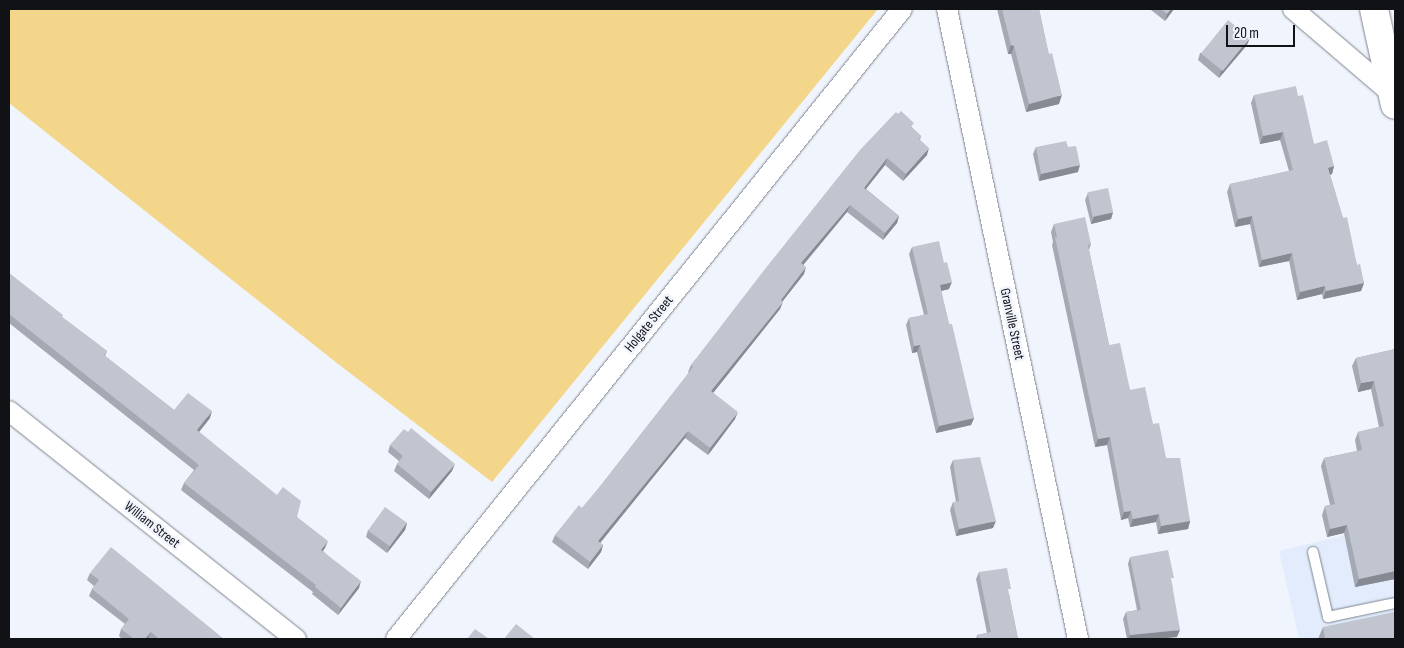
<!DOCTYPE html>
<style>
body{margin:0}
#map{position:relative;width:1404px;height:648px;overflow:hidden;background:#f0f4fd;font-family:"Sofia Sans Condensed",sans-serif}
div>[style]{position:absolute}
.built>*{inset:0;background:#e2ecfd}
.green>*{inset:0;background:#f4d68b}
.roads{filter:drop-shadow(0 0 1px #7f848e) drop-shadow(0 0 1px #7f848e)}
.service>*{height:10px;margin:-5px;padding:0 5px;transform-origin:5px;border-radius:5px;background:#fff}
.minor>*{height:20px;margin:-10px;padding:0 10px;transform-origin:10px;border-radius:10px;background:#fff}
.secondary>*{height:28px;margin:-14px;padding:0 14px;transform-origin:14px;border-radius:14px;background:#fff}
.wall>*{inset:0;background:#a5a9b3}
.shaded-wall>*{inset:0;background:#868a92}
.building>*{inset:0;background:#c0c5d0;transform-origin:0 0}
span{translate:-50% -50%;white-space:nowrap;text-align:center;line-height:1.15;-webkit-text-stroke:5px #f0f4fd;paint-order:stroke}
.street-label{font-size:14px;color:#101216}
.frame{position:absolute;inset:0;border:10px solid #101216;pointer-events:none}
.scale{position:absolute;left:1226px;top:25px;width:69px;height:22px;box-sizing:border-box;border:2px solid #101216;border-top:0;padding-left:6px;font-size:15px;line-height:18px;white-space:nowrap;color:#101216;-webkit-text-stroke:4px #f0f4fd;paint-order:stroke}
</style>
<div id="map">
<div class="built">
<div style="clip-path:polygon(1395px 523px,1395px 639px,1299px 639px,1279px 551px)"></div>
</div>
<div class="green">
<div style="clip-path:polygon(9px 9px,878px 9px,492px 482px,333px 360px,9px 103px)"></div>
</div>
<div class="roads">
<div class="service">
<div style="left:1313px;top:552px;width:67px;rotate:77deg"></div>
<div style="left:1328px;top:617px;width:68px;rotate:-11.8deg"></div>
</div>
<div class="minor">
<div style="left:947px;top:9px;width:643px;rotate:78.25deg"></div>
<div style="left:1293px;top:9px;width:134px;rotate:40.5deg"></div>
<div style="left:9px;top:411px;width:367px;rotate:38.5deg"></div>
<div style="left:396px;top:639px;width:808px;rotate:-51.23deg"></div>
</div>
<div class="secondary">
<div style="left:1374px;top:9px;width:98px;rotate:77.7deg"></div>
</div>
</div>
<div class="wall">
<div style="clip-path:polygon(997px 9px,1039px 9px,1059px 104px,1026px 112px,1011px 54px,1008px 54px)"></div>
<div style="clip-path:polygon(1151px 9px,1174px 9px,1165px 21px,1151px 10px)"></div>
<div style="clip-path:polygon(1247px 45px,1219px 78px,1198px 60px,1200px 53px)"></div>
<div style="clip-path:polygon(1254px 95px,1298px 96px,1314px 144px,1334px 166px,1332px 174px,1330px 175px,1357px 265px,1364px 283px,1361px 291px,1323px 299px,1322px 294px,1297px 300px,1289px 261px,1259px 267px,1250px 224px,1235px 227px,1227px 192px,1230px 184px,1289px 171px,1280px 140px,1260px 144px,1251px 103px)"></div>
<div style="clip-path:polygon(898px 114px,921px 136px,920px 140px,927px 155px,903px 181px,885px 165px,866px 189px,899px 216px,897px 223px,883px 240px,847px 212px,803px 265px,804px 274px,782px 302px,780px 309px,713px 393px,735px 419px,708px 455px,685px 438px,600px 543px,603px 545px,601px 552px,588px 569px,552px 542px,555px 535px,582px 508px,598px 489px,689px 373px,688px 372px,691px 365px)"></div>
<div style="clip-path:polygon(1036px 147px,1068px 147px,1078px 172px,1039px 181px,1033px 154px)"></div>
<div style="clip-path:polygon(1088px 193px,1113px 212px,1111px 219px,1091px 224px,1085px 200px)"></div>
<div style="clip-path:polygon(1054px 224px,1091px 244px,1089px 250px,1109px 345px,1130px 390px,1153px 424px,1190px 521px,1188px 529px,1158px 534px,1156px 522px,1130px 527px,1128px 518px,1121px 520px,1107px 445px,1095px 447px,1052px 245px,1053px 242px,1051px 232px)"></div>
<div style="clip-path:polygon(912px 247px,949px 289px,941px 291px,949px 324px,974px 418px,971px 425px,936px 433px,917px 352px,912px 353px,906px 325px,909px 318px,924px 315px,909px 254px)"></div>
<div style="clip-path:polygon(9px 273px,62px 317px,107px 351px,105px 356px,174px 410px,210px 418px,199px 432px,297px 517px,325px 548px,323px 551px,359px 588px,338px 615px,312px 594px,313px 592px,181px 490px,184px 483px,194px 470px,9px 323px)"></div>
<div style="clip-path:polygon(1395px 349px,1395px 579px,1355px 587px,1344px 533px,1327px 537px,1322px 515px,1325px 506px,1330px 505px,1321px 466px,1324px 458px,1357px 451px,1355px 440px,1358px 432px,1379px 427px,1371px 389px,1358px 392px,1352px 366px,1356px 358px)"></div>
<div style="clip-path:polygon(390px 445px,452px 471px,429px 499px,394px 471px,397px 464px,399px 461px,388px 452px)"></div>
<div style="clip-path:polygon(953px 460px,993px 528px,956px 536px,950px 510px,953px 502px,956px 502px,950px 467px)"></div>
<div style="clip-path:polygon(407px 523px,405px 530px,387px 553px,366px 537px,368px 530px)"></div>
<div style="clip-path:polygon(1130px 557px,1172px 584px,1177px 637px,1153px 639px,1127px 639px,1123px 619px,1126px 612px,1137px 610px,1128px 564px)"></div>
<div style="clip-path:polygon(979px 572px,1009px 594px,1018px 639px,976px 639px,977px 635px,987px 633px,976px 579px)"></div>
<div style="clip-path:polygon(90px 573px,224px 639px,122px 639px,119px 636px,121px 629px,125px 624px,89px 596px,92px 589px,94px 586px,87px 580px)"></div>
<div style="clip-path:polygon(1323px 627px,1395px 639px,1318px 639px)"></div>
</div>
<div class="shaded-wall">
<div style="clip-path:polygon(1171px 9px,1174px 9px,1165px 21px,1167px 14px)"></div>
<div style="clip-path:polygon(1250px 38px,1247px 45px,1219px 78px,1221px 71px)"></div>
<div style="clip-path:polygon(1011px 45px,1014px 46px,1011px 54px,1008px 54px)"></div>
<div style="clip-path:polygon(1062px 95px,1059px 104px,1026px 112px,1029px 104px)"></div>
<div style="clip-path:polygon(1283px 132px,1280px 140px,1260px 144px,1263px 136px)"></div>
<div style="clip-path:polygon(929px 148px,927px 155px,903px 181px,906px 174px)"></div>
<div style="clip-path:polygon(887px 158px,885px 165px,861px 195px,864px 188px)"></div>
<div style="clip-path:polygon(1080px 165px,1078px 172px,1039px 181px,1041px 174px)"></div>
<div style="clip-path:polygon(1334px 166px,1332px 174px,1326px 176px,1328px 168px)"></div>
<div style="clip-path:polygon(850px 205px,847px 212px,799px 270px,801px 263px)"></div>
<div style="clip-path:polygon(1113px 212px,1111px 219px,1091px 224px,1094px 217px)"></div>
<div style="clip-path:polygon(899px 216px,897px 223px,883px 240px,885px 233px)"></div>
<div style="clip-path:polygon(1252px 216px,1250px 224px,1235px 227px,1238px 219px)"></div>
<div style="clip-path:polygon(1292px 253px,1289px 261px,1259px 267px,1262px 260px)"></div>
<div style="clip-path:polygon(806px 267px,804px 274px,778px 307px,781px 300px)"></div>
<div style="clip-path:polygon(952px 282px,949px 289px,937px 292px,940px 285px)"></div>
<div style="clip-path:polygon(1364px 283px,1361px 291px,1323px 299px,1326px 291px)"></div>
<div style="clip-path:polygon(1325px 286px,1322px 294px,1297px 300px,1300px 292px)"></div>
<div style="clip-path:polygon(783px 302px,780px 309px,709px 398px,711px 391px)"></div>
<div style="clip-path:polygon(920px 345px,917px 352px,912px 353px,914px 346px)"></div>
<div style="clip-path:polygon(1374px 381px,1371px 389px,1358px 392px,1361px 383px)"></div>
<div style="clip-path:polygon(212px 411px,210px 418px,195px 437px,197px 430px)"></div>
<div style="clip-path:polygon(738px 412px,735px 419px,708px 455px,710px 448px)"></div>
<div style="clip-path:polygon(974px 418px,971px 425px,936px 433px,939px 426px)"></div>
<div style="clip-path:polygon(688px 431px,685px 438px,596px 548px,598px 541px)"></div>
<div style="clip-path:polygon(1110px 437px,1107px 445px,1095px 447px,1098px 439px)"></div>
<div style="clip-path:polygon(455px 464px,452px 471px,429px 499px,431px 492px)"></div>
<div style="clip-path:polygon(1131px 511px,1128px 518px,1121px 520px,1124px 512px)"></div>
<div style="clip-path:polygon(1159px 514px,1156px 522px,1130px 527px,1133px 519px)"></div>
<div style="clip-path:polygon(996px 521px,993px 528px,956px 536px,959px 529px)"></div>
<div style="clip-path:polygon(1190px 521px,1188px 529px,1158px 534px,1161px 526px)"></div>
<div style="clip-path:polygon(407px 523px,405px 530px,387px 553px,390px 546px)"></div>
<div style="clip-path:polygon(1347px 525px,1344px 533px,1327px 537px,1330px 529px)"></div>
<div style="clip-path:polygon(328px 541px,325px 548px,318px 557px,321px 550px)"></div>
<div style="clip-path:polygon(603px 545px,601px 552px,588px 569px,590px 562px)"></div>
<div style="clip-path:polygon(1395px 571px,1395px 579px,1355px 587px,1359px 579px)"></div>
<div style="clip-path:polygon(361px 581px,359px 588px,338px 615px,341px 608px)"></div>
<div style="clip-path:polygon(1180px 630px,1177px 637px,1153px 639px,1128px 639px,1130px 635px)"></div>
<div style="clip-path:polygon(151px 632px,148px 639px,145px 639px)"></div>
</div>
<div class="building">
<div style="clip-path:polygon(1002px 9px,1039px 9px,1049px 54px,1052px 53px,1062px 95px,1029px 104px,1014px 46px,1011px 45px)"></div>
<div style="clip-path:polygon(1161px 9px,1171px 9px,1167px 14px)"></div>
<div style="left:1228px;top:20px;width:28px;height:43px;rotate:39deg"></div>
<div style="clip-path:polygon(1296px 86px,1298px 96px,1303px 95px,1314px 144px,1327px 140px,1334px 166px,1328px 168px,1343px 218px,1347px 217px,1357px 265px,1360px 264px,1364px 283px,1326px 291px,1325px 286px,1300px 292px,1292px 253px,1262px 260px,1252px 216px,1238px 219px,1230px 184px,1293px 170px,1283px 132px,1263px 136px,1254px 95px)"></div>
<div style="clip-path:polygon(901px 111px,914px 123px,911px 127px,921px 136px,919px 139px,929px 148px,906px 174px,887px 158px,864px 188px,899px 216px,885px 233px,850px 205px,801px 263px,806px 267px,781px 300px,783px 302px,711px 391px,738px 412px,710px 448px,688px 431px,598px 541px,603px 545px,590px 562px,555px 535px,579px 505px,582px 508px,598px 489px,693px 367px,691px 365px,765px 269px,860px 150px,896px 112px,898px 114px)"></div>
<div style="clip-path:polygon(1066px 141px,1068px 147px,1076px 146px,1080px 165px,1041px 174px,1036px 147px)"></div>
<div style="left:1108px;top:188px;width:25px;height:21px;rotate:78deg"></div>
<div style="clip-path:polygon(1085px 217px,1091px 244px,1088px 245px,1109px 345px,1120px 343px,1130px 390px,1145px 387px,1153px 424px,1159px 423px,1166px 458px,1180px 458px,1190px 521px,1161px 526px,1159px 514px,1133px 519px,1131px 511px,1124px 512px,1110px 437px,1098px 439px,1055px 237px,1057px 237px,1054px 224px)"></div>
<div style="clip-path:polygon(939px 241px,944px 263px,947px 262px,952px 282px,940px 285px,949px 324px,952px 324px,974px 418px,939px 426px,920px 345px,914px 346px,909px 318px,928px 314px,912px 247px)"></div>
<div style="clip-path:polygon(9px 273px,63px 315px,62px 317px,107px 351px,104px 355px,174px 410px,188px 393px,212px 411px,197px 430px,277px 495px,283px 487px,301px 501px,297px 517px,328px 541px,321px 550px,361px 581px,341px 608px,315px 587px,316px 585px,184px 483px,199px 465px,9px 314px)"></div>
<div style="clip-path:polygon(1395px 349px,1395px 571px,1359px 579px,1347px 525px,1330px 529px,1325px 506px,1335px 504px,1324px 458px,1362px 450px,1358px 432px,1384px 426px,1374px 381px,1361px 383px,1356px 358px)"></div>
<div style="clip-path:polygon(411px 428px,455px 464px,431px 492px,397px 464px,403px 456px,390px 445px,404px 429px,408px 432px)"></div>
<div style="clip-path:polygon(980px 457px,996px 521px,959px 529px,953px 502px,959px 501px,953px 460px)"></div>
<div style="left:385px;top:507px;width:27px;height:29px;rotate:36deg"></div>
<div style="clip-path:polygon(111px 547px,224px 639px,159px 639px,151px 632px,145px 639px,134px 639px,121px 629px,129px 619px,92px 589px,99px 580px,90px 573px)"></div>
<div style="clip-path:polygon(1168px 550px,1174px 578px,1171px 578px,1180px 630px,1130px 635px,1126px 612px,1141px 610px,1130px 557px)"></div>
<div style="clip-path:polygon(1007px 568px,1011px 589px,1008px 589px,1018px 639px,978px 639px,977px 635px,991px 632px,979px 572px)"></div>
<div style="clip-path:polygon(1394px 612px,1395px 618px,1395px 639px,1325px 639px,1323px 627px)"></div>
<div style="clip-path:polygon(516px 624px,535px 639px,504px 639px)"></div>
<div style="clip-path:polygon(475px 629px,489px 639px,467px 639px)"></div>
</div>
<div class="street-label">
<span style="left:649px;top:324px;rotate:-51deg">Holgate Street</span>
<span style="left:1012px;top:324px;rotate:78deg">Granville Street</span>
<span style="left:152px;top:525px;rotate:38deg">William Street</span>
</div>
<div class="frame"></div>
<div class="scale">20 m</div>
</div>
